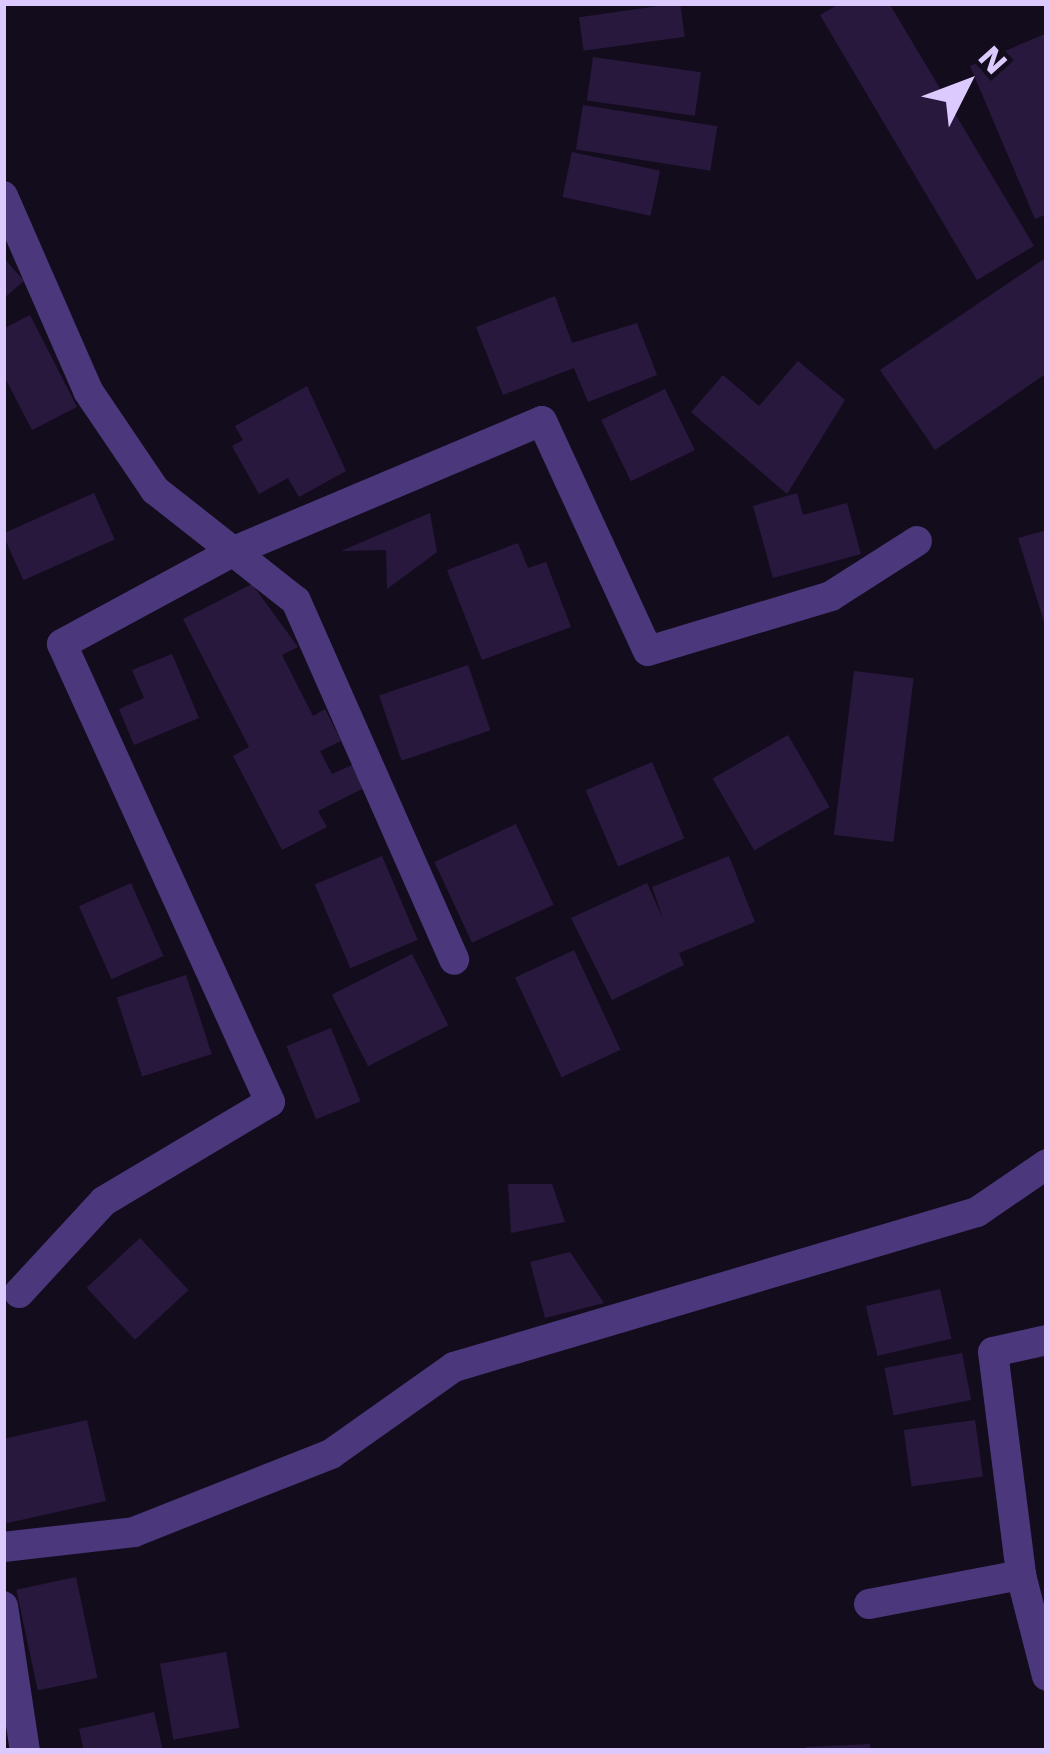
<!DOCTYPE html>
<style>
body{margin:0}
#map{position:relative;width:1050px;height:1754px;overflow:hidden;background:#130c1d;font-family:"Work Sans",sans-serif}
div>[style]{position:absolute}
.building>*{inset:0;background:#29183e;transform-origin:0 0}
.minor>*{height:30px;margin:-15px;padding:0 15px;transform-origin:15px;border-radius:15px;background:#4b377c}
span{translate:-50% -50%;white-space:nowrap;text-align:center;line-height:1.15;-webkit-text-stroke:9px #130c1d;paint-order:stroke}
.frame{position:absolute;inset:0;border:6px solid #dcc9fe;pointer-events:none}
.north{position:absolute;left:906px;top:24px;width:120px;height:120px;-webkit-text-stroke:9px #130c1d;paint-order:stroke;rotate:48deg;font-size:33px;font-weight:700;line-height:48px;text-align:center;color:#dcc9fe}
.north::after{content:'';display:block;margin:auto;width:42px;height:54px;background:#dcc9fe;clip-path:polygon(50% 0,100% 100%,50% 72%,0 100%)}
</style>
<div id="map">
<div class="building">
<div style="left:680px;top:3px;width:34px;height:102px;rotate:82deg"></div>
<div style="clip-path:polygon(841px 3px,889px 3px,1034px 246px,977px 280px,820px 15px)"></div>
<div style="clip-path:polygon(1047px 33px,1047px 214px,1035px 219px,970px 66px)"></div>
<div style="left:593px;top:57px;width:109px;height:44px;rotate:8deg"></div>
<div style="left:583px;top:105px;width:136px;height:45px;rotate:9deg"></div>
<div style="left:572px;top:152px;width:90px;height:46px;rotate:12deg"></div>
<div style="clip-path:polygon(3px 257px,24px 281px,3px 299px)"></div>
<div style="clip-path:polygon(1047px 257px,1047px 373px,935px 450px,880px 370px)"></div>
<div style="clip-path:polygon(555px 296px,572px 343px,637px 323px,657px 375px,588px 402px,574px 368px,503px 395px,476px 327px)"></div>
<div style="clip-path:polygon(30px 315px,77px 407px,32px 430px,3px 374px,3px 329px)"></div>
<div style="clip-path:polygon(798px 361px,845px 400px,787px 494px,691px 412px,723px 375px,759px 406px)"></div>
<div style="clip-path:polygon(307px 386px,346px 471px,299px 497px,288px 478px,259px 494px,232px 446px,243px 440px,235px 426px)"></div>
<div style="left:665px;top:389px;width:68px;height:71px;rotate:64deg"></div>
<div style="left:94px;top:493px;width:51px;height:100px;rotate:66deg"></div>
<div style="clip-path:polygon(797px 493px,803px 515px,847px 503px,861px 554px,773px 578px,753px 506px)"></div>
<div style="clip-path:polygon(430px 513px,437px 552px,387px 589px,386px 550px,341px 551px)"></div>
<div style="clip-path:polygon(1047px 530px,1047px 628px,1046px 628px,1018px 538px)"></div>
<div style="clip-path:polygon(518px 543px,528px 568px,546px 562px,571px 627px,482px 660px,447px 570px)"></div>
<div style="clip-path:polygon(252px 584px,298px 647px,282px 655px,313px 716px,325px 709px,341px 741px,320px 751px,332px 774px,354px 764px,366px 787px,318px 811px,327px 827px,282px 850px,233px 756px,249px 747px,183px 619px)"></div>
<div style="clip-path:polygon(172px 654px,199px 718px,134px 745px,119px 709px,144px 698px,132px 670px)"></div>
<div style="left:468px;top:665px;width:69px;height:94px;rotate:71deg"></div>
<div style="left:854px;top:671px;width:60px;height:165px;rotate:7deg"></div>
<div style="left:788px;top:735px;width:83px;height:87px;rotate:60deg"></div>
<div style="left:652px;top:762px;width:83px;height:72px;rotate:67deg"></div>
<div style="left:516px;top:824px;width:89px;height:90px;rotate:65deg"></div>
<div style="left:382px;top:856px;width:91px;height:73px;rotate:67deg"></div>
<div style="clip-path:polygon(729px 856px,755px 922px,679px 953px,684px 965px,612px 1000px,571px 918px,647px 883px,664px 921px,652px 887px)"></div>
<div style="left:131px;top:883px;width:80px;height:57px;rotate:66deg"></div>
<div style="left:574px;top:950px;width:110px;height:65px;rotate:65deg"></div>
<div style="left:412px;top:954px;width:80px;height:90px;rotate:63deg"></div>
<div style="left:186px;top:975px;width:83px;height:73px;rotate:72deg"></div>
<div style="left:331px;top:1028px;width:79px;height:48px;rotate:68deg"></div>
<div style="clip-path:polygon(508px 1184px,552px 1184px,565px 1222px,511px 1233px)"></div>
<div style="left:140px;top:1238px;width:71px;height:73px;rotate:47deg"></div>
<div style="clip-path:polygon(570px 1252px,604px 1303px,545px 1318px,530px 1262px)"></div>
<div style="left:940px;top:1289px;width:51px;height:76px;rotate:77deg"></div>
<div style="left:962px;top:1353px;width:48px;height:79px;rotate:79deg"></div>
<div style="clip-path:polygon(87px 1420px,106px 1501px,3px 1524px,3px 1439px)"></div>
<div style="left:975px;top:1420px;width:57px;height:72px;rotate:82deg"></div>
<div style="left:76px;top:1577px;width:103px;height:61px;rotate:78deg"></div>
<div style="left:226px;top:1652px;width:77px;height:67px;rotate:80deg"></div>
<div style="clip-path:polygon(154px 1712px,163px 1751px,84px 1751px,79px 1729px)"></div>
<div style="clip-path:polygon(870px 1744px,870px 1751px,806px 1751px,806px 1747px)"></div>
</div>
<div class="minor">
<div style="left:3px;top:196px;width:213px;rotate:66.4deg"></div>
<div style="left:88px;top:391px;width:120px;rotate:55.9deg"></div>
<div style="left:155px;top:490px;width:179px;rotate:38.2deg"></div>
<div style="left:296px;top:601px;width:392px;rotate:66.2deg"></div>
<div style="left:19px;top:1293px;width:125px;rotate:-47.3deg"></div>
<div style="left:104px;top:1201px;width:193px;rotate:-30.8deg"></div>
<div style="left:270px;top:1102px;width:503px;rotate:-114.43deg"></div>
<div style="left:62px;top:644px;width:196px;rotate:-28.4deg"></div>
<div style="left:234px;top:551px;width:334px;rotate:-22.9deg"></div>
<div style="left:542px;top:421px;width:253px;rotate:65.3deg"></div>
<div style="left:648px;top:651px;width:191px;rotate:-16.7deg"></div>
<div style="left:831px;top:596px;width:102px;rotate:-32.6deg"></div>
<div style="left:1047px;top:1340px;width:55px;rotate:167.5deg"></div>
<div style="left:993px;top:1352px;width:225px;rotate:82.8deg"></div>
<div style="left:1021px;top:1575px;width:104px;rotate:75.6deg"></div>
<div style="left:3px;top:1547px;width:132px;rotate:-6.5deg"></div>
<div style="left:134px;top:1532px;width:212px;rotate:-21.6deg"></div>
<div style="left:331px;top:1454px;width:151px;rotate:-35.3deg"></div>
<div style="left:454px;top:1367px;width:545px;rotate:-16.51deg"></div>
<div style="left:977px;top:1212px;width:85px;rotate:-34.4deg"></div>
<div style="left:869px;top:1604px;width:155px;rotate:-10.8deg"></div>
<div style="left:3px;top:1606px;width:147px;rotate:81.4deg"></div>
</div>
<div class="frame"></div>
<div class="north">N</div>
</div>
